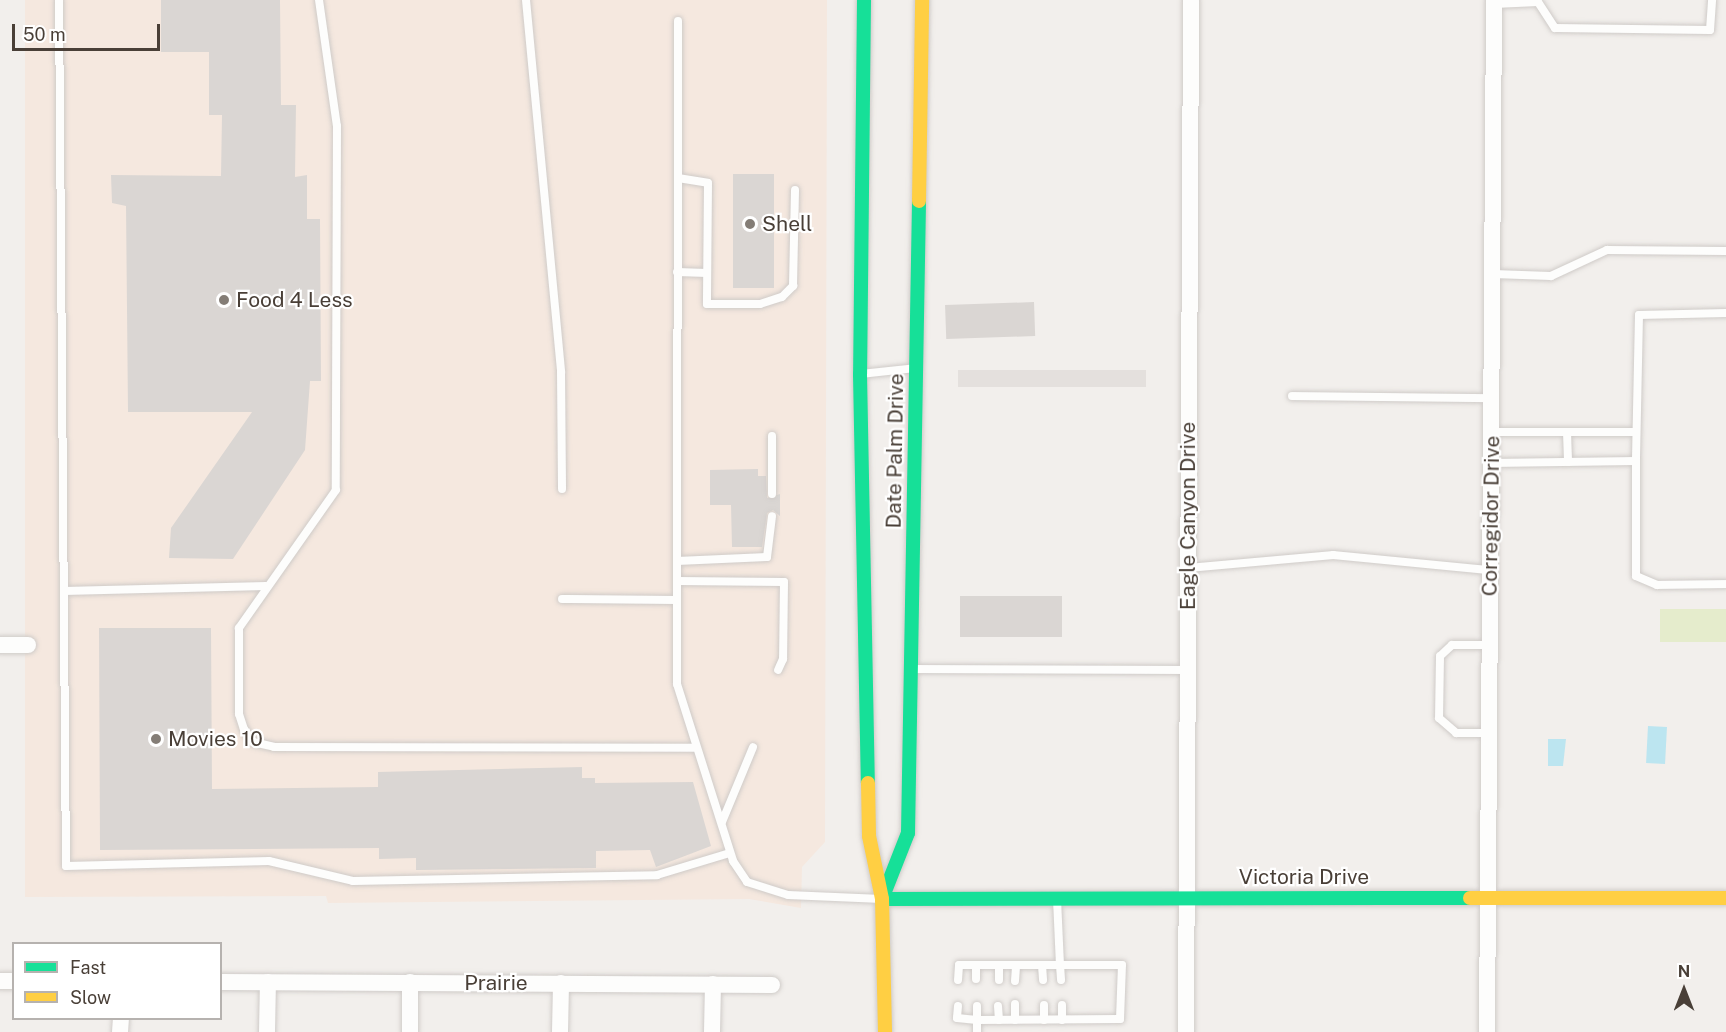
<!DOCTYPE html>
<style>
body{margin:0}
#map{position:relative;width:1726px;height:1032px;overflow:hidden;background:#f2efec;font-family:"Public Sans",sans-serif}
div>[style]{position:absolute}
.commercial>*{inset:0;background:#f5e8df}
.green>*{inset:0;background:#e5eccc;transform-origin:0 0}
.parking>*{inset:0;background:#e4e0dd;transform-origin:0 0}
.water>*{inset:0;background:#bce5f0;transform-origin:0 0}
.building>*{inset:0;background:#dad6d3;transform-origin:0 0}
.roads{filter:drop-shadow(0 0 2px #cfcbc8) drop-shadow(0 0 2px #cfcbc8)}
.lane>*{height:8px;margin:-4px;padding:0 4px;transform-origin:4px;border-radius:4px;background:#fdfdfc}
.street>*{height:16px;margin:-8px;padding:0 8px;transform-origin:8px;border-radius:8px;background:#fdfdfc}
.fast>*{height:14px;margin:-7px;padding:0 7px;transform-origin:7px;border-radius:7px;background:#16e098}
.slow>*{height:14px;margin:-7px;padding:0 7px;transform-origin:7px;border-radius:7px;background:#ffcf43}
.dots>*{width:16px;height:16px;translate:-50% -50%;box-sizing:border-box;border:3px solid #fff;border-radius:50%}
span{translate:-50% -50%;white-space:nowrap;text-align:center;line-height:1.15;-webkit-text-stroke:4.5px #fff;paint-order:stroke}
.poi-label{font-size:21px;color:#493f37}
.left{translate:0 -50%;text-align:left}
.street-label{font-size:21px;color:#493f37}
.legend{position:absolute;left:12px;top:942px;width:210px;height:78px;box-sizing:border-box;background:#fff;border:2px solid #b6b2af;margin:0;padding:8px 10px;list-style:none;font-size:18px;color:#493f37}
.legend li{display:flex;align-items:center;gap:12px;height:30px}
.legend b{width:30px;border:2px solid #b6b2af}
.north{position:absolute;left:1654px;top:960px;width:60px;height:60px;-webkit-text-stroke:4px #fff;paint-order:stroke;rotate:0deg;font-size:16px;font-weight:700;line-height:24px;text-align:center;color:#493f37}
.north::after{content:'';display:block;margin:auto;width:21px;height:27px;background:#493f37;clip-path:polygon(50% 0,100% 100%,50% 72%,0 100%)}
.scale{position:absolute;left:12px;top:24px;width:148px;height:27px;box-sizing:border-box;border:3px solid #493f37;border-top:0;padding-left:8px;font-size:18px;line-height:21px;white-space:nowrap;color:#493f37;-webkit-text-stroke:4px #fff;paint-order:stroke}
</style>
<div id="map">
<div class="commercial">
<div style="clip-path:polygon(25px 0,827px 0,825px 842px,802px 867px,801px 908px,749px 899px,328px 903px,326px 896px,25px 897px)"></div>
</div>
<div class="green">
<div style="left:1660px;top:609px;width:66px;height:33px"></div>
</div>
<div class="parking">
<div style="left:1146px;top:370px;width:17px;height:188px;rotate:90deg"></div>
</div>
<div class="water">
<div style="left:1648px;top:726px;width:19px;height:37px;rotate:3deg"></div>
<div style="clip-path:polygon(1548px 739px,1566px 739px,1563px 766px,1548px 766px)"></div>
</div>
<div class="building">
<div style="clip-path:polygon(161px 0,280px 0,281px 105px,296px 105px,295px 177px,307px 175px,307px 219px,320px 219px,321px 381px,310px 381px,305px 450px,233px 559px,169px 558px,171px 528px,252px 412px,128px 412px,126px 206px,112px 203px,111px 175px,221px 176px,222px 115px,209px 115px,209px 52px,161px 52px)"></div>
<div style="left:733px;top:174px;width:41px;height:114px"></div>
<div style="left:1034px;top:302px;width:34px;height:89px;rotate:88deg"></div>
<div style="clip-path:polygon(758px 469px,758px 476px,766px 476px,767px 498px,780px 494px,780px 516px,773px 510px,767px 513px,762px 547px,732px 547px,731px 505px,710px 505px,710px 470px)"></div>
<div style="left:1062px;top:596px;width:41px;height:102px;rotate:90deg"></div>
<div style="clip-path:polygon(99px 628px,211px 628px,212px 789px,378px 787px,378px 772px,582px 767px,582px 778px,595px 778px,595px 783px,693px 782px,711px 846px,656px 867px,650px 850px,596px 851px,596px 868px,416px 870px,416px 858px,379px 859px,379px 848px,100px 850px)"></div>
</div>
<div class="roads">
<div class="lane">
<div style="left:59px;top:0;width:866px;rotate:89.54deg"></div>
<div style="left:66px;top:866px;width:203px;rotate:-1.4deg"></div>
<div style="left:269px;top:861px;width:86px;rotate:13.4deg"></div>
<div style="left:353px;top:881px;width:304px;rotate:-1.1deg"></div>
<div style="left:657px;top:875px;width:76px;rotate:-16.8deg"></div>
<div style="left:319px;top:0;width:127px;rotate:81.9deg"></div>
<div style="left:337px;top:126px;width:364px;rotate:90.2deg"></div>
<div style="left:336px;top:490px;width:169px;rotate:125.1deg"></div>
<div style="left:239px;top:628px;width:86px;rotate:90deg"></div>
<div style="left:239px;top:714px;width:16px;rotate:72deg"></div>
<div style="left:244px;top:729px;width:16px;rotate:55deg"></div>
<div style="left:253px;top:742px;width:22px;rotate:13deg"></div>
<div style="left:274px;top:747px;width:421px;rotate:0.1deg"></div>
<div style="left:526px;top:0;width:374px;rotate:84.6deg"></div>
<div style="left:561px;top:372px;width:117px;rotate:89.5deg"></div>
<div style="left:1538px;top:2px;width:31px;rotate:57deg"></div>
<div style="left:1555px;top:28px;width:155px;rotate:0.7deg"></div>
<div style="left:1710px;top:30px;width:30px;rotate:-86deg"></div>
<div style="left:1494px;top:4px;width:44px;rotate:-2.6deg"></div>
<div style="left:678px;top:21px;width:663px;rotate:90.09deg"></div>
<div style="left:677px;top:684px;width:186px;rotate:72.4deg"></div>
<div style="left:733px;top:861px;width:25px;rotate:56deg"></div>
<div style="left:747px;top:882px;width:43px;rotate:17.6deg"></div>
<div style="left:788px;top:895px;width:94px;rotate:2.4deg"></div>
<div style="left:678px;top:178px;width:30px;rotate:9deg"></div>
<div style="left:708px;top:183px;width:121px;rotate:90.5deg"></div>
<div style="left:707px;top:304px;width:53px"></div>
<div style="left:760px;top:304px;width:23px;rotate:-18deg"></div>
<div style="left:782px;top:297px;width:16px;rotate:-45deg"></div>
<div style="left:793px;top:286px;width:96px;rotate:-88.8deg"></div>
<div style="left:677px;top:272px;width:30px;rotate:2deg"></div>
<div style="left:1493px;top:274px;width:58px;rotate:2deg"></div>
<div style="left:1551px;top:276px;width:62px;rotate:-24.9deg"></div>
<div style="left:1607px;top:250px;width:119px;rotate:0.5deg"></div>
<div style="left:1726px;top:313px;width:87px;rotate:178.7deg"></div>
<div style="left:1639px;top:315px;width:146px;rotate:91.2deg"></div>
<div style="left:1636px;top:461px;width:115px;rotate:90deg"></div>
<div style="left:1636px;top:576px;width:23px;rotate:23deg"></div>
<div style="left:1657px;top:585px;width:69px;rotate:-0.8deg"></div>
<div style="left:860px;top:374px;width:56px;rotate:-6.1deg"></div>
<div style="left:1292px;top:396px;width:200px;rotate:0.6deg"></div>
<div style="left:1491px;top:432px;width:145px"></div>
<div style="left:1567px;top:432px;width:30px;rotate:88deg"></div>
<div style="left:1491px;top:463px;width:145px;rotate:-0.8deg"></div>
<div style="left:772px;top:494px;width:58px;rotate:-90deg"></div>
<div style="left:677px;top:561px;width:90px;rotate:-2.5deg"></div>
<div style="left:767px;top:557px;width:41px;rotate:-83deg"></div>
<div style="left:1188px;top:568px;width:146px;rotate:-5.1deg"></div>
<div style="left:1333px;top:555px;width:158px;rotate:5.5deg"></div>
<div style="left:677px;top:581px;width:107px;rotate:0.5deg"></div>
<div style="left:784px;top:582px;width:77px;rotate:90.7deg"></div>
<div style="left:783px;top:659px;width:12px;rotate:114deg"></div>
<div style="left:64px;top:591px;width:202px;rotate:-1.4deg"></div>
<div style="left:562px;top:599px;width:115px;rotate:0.5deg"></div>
<div style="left:1489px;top:645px;width:37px;rotate:180deg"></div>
<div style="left:1452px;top:645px;width:16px;rotate:137deg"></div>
<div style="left:1440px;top:656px;width:62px;rotate:90.9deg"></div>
<div style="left:1439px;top:718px;width:23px;rotate:41deg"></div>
<div style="left:1456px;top:733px;width:33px"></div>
<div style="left:912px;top:669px;width:276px;rotate:0.2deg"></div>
<div style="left:722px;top:822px;width:81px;rotate:-67.5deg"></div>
<div style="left:976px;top:965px;width:14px;rotate:90deg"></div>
<div style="left:999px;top:965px;width:15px;rotate:90deg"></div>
<div style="left:1042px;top:965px;width:15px;rotate:86deg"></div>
<div style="left:958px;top:980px;width:15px;rotate:-86deg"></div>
<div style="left:959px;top:965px;width:101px"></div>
<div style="left:1060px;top:965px;width:15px;rotate:86deg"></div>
<div style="left:1015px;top:981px;width:16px;rotate:-86deg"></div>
<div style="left:1044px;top:1005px;width:15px;rotate:90deg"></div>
<div style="left:1062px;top:1005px;width:15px;rotate:90deg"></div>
<div style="left:958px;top:1006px;width:12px;rotate:95deg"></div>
<div style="left:957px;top:1018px;width:20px;rotate:6deg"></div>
<div style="left:977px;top:1020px;width:14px;rotate:-90deg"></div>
<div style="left:998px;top:1006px;width:14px;rotate:86deg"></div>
<div style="left:1015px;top:1020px;width:16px;rotate:-90deg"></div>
<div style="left:977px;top:1032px;width:12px;rotate:-90deg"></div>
<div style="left:977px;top:1020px;width:143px;rotate:-0.4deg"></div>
<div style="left:1120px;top:1019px;width:54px;rotate:-87.9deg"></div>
<div style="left:1122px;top:965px;width:62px;rotate:180deg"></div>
<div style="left:1060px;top:965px;width:66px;rotate:-92.6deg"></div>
</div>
<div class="street">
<div style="left:0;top:645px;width:28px"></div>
<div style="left:0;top:981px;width:14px"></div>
<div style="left:220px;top:982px;width:552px;rotate:0.31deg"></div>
<div style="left:410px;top:982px;width:50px;rotate:90deg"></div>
<div style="left:120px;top:1032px;width:14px;rotate:-86deg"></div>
<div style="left:267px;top:1032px;width:50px;rotate:-88.9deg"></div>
<div style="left:560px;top:1032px;width:49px;rotate:-88.8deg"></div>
<div style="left:712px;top:1032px;width:48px;rotate:-88.8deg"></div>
<div style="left:1186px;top:1032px;width:1032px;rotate:-89.72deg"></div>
<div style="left:1487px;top:1032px;width:1032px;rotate:-89.61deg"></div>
</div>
<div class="fast">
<div style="left:864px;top:0;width:374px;rotate:90.6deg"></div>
<div style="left:860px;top:374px;width:409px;rotate:88.9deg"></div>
<div style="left:882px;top:899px;width:71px;rotate:-68.5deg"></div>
<div style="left:908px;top:833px;width:632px;rotate:-89deg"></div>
<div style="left:882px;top:899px;width:588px;rotate:-0.1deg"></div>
</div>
<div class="slow">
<div style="left:919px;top:201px;width:201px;rotate:-89.1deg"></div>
<div style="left:868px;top:783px;width:53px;rotate:88.9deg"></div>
<div style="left:869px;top:836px;width:64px;rotate:78.3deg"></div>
<div style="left:882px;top:899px;width:133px;rotate:88.7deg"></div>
<div style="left:1470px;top:898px;width:256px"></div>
</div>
</div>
<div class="dots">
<div style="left:750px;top:224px;background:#847d76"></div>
<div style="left:224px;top:300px;background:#847d76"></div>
<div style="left:156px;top:739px;background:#847d76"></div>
</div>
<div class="poi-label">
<span class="left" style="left:762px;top:224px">Shell</span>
<span class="left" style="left:236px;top:300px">Food 4 Less</span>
<span class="left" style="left:168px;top:739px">Movies 10</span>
</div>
<div class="street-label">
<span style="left:895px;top:451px;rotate:-89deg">Date Palm Drive</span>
<span style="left:1188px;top:516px;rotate:-90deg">Eagle Canyon Drive</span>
<span style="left:1491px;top:516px;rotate:-89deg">Corregidor Drive</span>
<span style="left:1304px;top:877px">Victoria Drive</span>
<span style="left:496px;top:983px">Prairie</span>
</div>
<ul class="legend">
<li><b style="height:8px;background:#16e098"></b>Fast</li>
<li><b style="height:8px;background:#ffcf43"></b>Slow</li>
</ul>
<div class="north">N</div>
<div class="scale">50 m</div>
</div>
